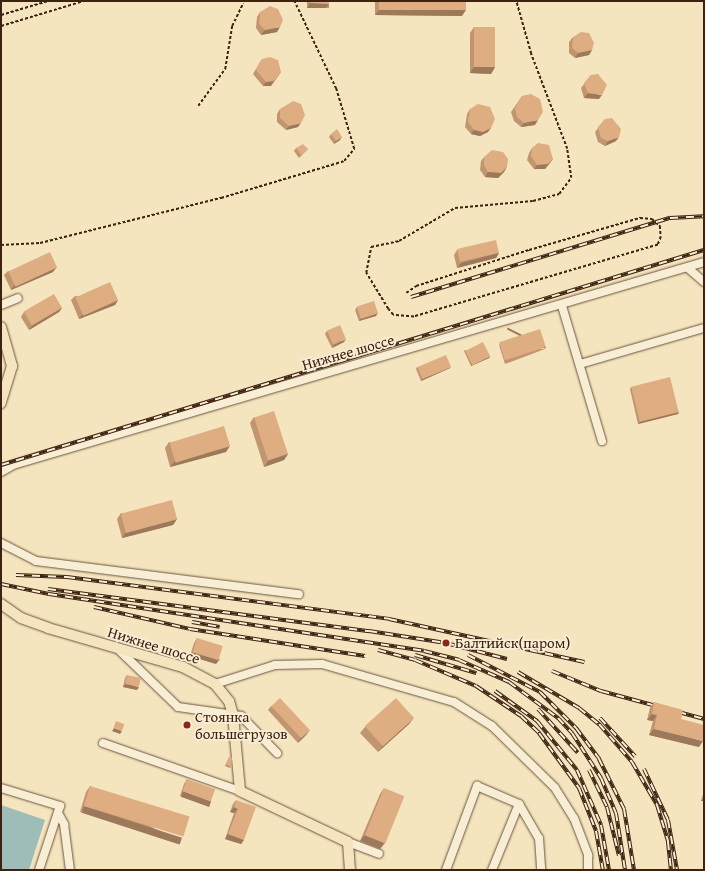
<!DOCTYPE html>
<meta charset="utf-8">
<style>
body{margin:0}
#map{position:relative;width:705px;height:871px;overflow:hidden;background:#f4e5be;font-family:"Gentium Book Plus",serif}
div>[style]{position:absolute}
.water>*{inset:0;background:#9ebdb9}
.path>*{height:1.5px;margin-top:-0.75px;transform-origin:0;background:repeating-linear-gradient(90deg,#3e2211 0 3px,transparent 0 5px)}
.roads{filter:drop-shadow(0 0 1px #6c533c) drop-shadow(0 0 1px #6c533c)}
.minor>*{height:8px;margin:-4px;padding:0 4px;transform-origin:4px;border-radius:4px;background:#f8eed5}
.major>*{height:10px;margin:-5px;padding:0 5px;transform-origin:5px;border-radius:5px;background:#f4e5be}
.rail>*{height:4px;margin-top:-2px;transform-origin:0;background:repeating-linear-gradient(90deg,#f8eed5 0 8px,#3e2211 0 16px);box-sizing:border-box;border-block:1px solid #3e2211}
.wall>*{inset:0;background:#c09570;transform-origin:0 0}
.shaded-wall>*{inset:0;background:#9c795b;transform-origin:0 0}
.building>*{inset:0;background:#dfad82;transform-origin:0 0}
.dots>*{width:11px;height:11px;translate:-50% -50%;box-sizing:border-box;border:2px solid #f8eed5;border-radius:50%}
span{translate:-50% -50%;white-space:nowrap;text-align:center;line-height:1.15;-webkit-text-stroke:3.5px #f8eed5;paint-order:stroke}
.street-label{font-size:15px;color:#3e2211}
.poi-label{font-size:15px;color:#3e2211}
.left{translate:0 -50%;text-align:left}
.frame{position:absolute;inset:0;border:2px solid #3e2211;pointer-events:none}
</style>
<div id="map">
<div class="water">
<div style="clip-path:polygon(1px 805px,45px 820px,29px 870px,1px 870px)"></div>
</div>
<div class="path">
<div style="left:241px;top:1px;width:9px"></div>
<div style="left:1px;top:15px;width:49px;rotate:-16.6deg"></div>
<div style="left:1px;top:26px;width:87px;rotate:-16.8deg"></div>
<div style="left:198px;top:106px;width:46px;rotate:-53.9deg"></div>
<div style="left:225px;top:69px;width:44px;rotate:-80.8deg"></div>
<div style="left:232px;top:26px;width:25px;rotate:-64deg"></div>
<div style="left:1px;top:245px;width:39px;rotate:-3deg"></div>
<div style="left:40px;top:243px;width:187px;rotate:-14deg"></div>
<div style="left:221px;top:198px;width:128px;rotate:-16.7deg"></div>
<div style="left:344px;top:161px;width:16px;rotate:-50deg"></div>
<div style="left:354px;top:149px;width:63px;rotate:-106.7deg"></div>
<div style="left:336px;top:89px;width:98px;rotate:-115.5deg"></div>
<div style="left:406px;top:293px;width:12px;rotate:-35deg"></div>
<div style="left:416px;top:286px;width:119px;rotate:-17.7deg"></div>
<div style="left:529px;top:250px;width:116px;rotate:-16.1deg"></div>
<div style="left:640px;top:218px;width:12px;rotate:5deg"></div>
<div style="left:652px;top:219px;width:11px;rotate:41deg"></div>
<div style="left:660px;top:226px;width:11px;rotate:85deg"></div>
<div style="left:661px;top:237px;width:9px;rotate:111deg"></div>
<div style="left:658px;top:245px;width:254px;rotate:163.6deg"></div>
<div style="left:414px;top:317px;width:21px;rotate:-175deg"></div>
<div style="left:393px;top:315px;width:8px;rotate:-130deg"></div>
<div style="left:388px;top:309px;width:42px;rotate:-121.4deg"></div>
<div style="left:366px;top:273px;width:26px;rotate:-79deg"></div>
<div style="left:371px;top:247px;width:29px;rotate:-12deg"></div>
<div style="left:399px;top:241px;width:65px;rotate:-30.5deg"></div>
<div style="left:455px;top:208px;width:78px;rotate:-5.1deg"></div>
<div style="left:533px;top:201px;width:27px;rotate:-15deg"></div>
<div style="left:559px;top:194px;width:20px;rotate:-53deg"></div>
<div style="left:571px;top:178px;width:29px;rotate:-98deg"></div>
<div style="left:567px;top:149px;width:102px;rotate:-110.8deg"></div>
<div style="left:531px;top:54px;width:55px;rotate:-105.8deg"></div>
</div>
<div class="roads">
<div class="minor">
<div style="left:688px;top:268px;width:21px;rotate:41deg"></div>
<div style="left:1px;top:305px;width:18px;rotate:-22deg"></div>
<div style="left:562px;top:306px;width:141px;rotate:73.5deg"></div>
<div style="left:580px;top:364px;width:129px;rotate:-16.2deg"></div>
<div style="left:1px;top:472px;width:14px;rotate:-30deg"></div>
<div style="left:13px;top:465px;width:720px;rotate:-16.37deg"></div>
<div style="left:1px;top:543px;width:39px;rotate:27deg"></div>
<div style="left:36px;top:561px;width:265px;rotate:7.2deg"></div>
<div style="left:118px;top:649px;width:83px;rotate:44deg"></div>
<div style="left:178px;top:707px;width:64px;rotate:8.1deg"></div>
<div style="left:241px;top:716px;width:52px;rotate:45.8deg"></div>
<div style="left:215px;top:684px;width:63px;rotate:-17.6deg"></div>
<div style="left:275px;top:665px;width:47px;rotate:-1.2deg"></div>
<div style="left:322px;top:664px;width:137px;rotate:16.1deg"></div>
<div style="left:454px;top:702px;width:45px;rotate:32.3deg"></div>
<div style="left:492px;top:726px;width:88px;rotate:44.5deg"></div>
<div style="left:555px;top:788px;width:36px;rotate:58deg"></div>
<div style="left:574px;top:818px;width:40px;rotate:69deg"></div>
<div style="left:588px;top:855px;width:15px;rotate:90deg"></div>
<div style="left:103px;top:743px;width:145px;rotate:19.3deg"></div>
<div style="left:1px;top:788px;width:62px;rotate:17deg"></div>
<div style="left:60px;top:806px;width:67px;rotate:108.2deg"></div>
<div style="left:58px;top:813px;width:13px;rotate:61deg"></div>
<div style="left:64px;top:824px;width:46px;rotate:82.6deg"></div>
<div style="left:348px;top:842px;width:33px;rotate:21deg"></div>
<div style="left:446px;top:870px;width:90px;rotate:-69.7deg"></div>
<div style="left:477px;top:786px;width:46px;rotate:23.2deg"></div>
<div style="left:519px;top:804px;width:39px;rotate:60deg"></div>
<div style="left:539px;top:838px;width:32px;rotate:86deg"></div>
<div style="left:492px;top:870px;width:71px;rotate:-67.8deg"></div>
</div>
<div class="major">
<div style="left:1px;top:327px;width:41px;rotate:74.2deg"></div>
<div style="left:12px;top:366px;width:39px;rotate:107deg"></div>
<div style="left:1px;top:604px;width:24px;rotate:35deg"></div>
<div style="left:21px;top:618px;width:29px;rotate:20deg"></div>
<div style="left:48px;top:628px;width:141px;rotate:16.1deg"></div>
<div style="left:183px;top:667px;width:36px;rotate:28deg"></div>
<div style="left:215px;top:684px;width:22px;rotate:51deg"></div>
<div style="left:229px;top:701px;width:15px;rotate:74deg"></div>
<div style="left:233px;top:715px;width:76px;rotate:84.7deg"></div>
<div style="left:240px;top:791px;width:119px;rotate:25.3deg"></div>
<div style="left:348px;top:842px;width:28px;rotate:86deg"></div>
</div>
</div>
<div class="rail">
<div style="left:411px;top:297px;width:271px;rotate:-17deg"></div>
<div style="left:670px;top:218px;width:34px;rotate:-3deg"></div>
<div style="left:1px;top:465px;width:735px;rotate:-17.01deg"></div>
<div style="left:16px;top:575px;width:51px;rotate:2.2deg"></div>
<div style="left:67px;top:577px;width:325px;rotate:7.4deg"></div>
<div style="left:389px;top:619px;width:200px;rotate:12.4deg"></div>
<div style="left:1px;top:584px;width:49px;rotate:11.8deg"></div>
<div style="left:49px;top:594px;width:379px;rotate:8.6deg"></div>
<div style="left:424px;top:651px;width:36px;rotate:14deg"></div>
<div style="left:459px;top:660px;width:55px;rotate:23.7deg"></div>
<div style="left:509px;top:682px;width:61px;rotate:36.3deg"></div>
<div style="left:558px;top:718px;width:21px;rotate:47deg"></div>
<div style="left:572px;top:733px;width:54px;rotate:57.2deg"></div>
<div style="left:601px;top:778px;width:38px;rotate:67deg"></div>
<div style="left:616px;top:813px;width:58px;rotate:81deg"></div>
<div style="left:48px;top:589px;width:324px;rotate:7.5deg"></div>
<div style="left:369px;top:631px;width:78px;rotate:8.9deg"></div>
<div style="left:446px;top:643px;width:63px;rotate:14.7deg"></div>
<div style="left:94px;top:607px;width:98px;rotate:12.9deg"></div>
<div style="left:190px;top:629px;width:177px;rotate:8.8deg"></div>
<div style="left:192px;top:622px;width:28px;rotate:10deg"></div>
<div style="left:378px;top:650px;width:38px;rotate:15deg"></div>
<div style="left:415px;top:660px;width:66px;rotate:23.1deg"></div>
<div style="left:476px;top:686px;width:54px;rotate:33.7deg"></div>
<div style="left:521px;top:716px;width:25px;rotate:43deg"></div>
<div style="left:539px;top:733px;width:68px;rotate:54deg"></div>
<div style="left:579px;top:788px;width:46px;rotate:68.4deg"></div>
<div style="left:596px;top:831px;width:40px;rotate:80deg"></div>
<div style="left:415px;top:655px;width:64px;rotate:16.4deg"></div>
<div style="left:468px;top:655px;width:81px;rotate:27.2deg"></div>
<div style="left:540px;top:692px;width:51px;rotate:45deg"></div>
<div style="left:576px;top:728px;width:39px;rotate:53deg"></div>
<div style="left:599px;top:759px;width:56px;rotate:63.4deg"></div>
<div style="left:624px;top:809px;width:62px;rotate:80.7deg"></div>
<div style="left:552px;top:671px;width:53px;rotate:22.2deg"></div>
<div style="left:601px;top:691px;width:107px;rotate:15.2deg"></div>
<div style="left:518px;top:672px;width:71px;rotate:30.5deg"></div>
<div style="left:579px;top:708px;width:26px;rotate:39deg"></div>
<div style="left:599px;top:724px;width:50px;rotate:49deg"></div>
<div style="left:632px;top:762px;width:50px;rotate:59.8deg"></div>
<div style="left:657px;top:805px;width:39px;rotate:73deg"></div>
<div style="left:668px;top:842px;width:28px;rotate:84deg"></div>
<div style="left:495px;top:691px;width:52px;rotate:35.5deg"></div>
<div style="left:537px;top:721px;width:63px;rotate:50.8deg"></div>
<div style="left:577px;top:770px;width:60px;rotate:66.4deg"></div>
<div style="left:601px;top:825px;width:46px;rotate:79.9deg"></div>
<div style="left:538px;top:709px;width:59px;rotate:47.7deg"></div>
<div style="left:600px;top:718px;width:52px;rotate:47.4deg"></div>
<div style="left:644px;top:769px;width:56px;rotate:64.8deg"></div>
<div style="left:668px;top:820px;width:51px;rotate:79.8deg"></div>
<div style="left:589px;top:770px;width:41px;rotate:64.1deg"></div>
<div style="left:607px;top:807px;width:50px;rotate:76.2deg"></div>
</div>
<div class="wall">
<div style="left:307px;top:1px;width:22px;height:7px"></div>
<div style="clip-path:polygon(375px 1px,379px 1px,462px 16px,375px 15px)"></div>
<div style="clip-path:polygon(260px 12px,277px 32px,261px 35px,256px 28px,257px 17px)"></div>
<div style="clip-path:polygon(474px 27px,495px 67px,491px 74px,470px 73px,470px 33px)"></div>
<div style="clip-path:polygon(573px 37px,592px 50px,589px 55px,575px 58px,569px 53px,569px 42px)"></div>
<div style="clip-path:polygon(262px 59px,271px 86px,263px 86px,253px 74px)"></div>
<div style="clip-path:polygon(591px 75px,599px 99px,584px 98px,581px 88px)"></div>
<div style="clip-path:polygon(522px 96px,535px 125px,521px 127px,514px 121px,511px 112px)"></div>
<div style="clip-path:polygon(280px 109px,298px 127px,286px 130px,277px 122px,277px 114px)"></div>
<div style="clip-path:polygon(470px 109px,488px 132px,480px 136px,471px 134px,465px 127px,467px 114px)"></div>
<div style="clip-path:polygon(605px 119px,616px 141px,605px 146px,598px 142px,595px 132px)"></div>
<div style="clip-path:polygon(331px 134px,340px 140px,334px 144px,329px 137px)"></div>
<div style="clip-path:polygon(296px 148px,308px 149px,299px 158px,294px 151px)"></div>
<div style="clip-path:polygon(532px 148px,553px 159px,545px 169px,534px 169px,527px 160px,529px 153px)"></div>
<div style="clip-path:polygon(484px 157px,504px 172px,498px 178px,485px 177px,480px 170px,481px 161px)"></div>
<div style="clip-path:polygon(457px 250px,499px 253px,496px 258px,457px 268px,454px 255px)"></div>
<div style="clip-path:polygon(8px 271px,53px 272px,11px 290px,4px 275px)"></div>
<div style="clip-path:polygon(75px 296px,118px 300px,115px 305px,79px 319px,71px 300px)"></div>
<div style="clip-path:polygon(357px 307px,376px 316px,359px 321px,355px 310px)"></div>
<div style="clip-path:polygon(62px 308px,59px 312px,29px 330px,21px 317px,24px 312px)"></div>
<div style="clip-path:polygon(327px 331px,344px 342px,332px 348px,325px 334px)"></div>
<div style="clip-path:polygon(500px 344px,545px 349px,505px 364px,499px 345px)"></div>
<div style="clip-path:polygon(465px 350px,490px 356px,489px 358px,471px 366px,464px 351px)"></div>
<div style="clip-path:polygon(417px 367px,450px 368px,421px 381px,416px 369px)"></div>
<div style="clip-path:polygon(631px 387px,679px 412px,678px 414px,638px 424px,630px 389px)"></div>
<div style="clip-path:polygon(254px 417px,288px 454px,284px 460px,264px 467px,250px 423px)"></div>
<div style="clip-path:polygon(169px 442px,226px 452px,170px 467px,165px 448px)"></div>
<div style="clip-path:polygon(121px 513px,177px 519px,173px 525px,122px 538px,117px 519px)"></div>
<div style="clip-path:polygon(197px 638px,216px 664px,190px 656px,194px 643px)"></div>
<div style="clip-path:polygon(127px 675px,137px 690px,123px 687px,125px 678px)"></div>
<div style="clip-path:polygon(654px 702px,681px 719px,699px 747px,649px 735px,653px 721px,647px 720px,650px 708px)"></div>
<div style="clip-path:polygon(271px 706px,307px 734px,298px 743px,268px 710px)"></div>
<div style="clip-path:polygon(409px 724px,378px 752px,360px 733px,365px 727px)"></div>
<div style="clip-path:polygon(229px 757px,231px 767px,230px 768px,225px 766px)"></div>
<div style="clip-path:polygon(187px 779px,208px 806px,180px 796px,184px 784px)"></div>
<div style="clip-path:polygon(90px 786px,178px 844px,80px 812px,86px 792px)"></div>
<div style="clip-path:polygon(384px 788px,380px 849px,360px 841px,380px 794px)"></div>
<div style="clip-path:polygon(704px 791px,704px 801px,701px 801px)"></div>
<div style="clip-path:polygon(236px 800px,244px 840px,241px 844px,225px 839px,234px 813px,230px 812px,233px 804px)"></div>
</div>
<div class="shaded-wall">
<div style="clip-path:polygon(310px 3px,329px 4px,326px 8px,307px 8px)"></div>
<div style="clip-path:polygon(379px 10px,466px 10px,462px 16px,375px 15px)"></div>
<div style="clip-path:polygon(280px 27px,277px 32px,261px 35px,265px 30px)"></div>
<div style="clip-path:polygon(592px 50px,589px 55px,575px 58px,578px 53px)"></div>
<div style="clip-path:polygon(474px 67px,495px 67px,491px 74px,470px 73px)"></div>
<div style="clip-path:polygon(281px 72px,271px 86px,263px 86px,266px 82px)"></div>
<div style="clip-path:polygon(588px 93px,602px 95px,599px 99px,584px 98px)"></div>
<div style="clip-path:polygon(538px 120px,535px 125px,521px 127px,524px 123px)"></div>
<div style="clip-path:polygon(301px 123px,298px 127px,286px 130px,289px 126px)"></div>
<div style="clip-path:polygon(491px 128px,488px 132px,480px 136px,471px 134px,474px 130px)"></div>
<div style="clip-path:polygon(342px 137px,340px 140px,334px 144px,336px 141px)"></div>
<div style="clip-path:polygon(619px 137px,616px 141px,605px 146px,608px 141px)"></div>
<div style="clip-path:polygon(553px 159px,545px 169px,534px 169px,537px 165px)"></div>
<div style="clip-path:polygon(507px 167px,504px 172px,498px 178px,485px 177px,488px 172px)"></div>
<div style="clip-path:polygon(499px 253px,496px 258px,457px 268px,461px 263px)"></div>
<div style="clip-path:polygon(57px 267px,53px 272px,11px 290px,14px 286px)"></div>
<div style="clip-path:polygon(118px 300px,115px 305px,79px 319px,82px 315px)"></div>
<div style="clip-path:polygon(62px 308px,59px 312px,29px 330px,32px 326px)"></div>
<div style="clip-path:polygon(378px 313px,376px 316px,359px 321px,361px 318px)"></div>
<div style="clip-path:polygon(346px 339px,344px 342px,332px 348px,334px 345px)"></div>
<div style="left:546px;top:347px;width:2px;height:43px;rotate:117deg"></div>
<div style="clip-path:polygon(490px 356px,489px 358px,471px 366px,472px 364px)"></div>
<div style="clip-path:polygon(451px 367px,450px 368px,421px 381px,422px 379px)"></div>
<div style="clip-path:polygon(679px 412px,678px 414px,638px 424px,640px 422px)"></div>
<div style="clip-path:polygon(230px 446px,226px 452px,170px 467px,175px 461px)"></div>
<div style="clip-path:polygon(288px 454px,284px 460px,264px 467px,268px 461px)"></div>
<div style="clip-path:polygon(177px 519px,173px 525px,122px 538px,126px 532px)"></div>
<div style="clip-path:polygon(193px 652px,220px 659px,216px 664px,190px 656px)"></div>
<div style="clip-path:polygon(125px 684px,139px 687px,137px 690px,123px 687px)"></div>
<div style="clip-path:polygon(652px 714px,657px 715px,653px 721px,647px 720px)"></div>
<div style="clip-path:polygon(414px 718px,409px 724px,378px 752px,383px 746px)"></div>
<div style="clip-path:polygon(114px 728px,122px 731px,120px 734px,112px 731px)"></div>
<div style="clip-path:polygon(654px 729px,703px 741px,699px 747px,649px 735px)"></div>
<div style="clip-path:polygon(310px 730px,307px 734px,298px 743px,301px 738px)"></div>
<div style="left:183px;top:791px;width:30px;height:6px;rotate:20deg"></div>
<div style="clip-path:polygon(704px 797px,704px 801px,701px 801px)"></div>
<div style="left:84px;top:806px;width:103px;height:7px;rotate:18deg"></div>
<div style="clip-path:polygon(234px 807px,238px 809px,234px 813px,230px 812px)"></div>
<div style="clip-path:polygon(228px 834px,244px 840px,241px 844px,225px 839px)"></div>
<div style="clip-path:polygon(365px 835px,385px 843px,380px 849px,360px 841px)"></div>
</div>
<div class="building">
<div style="clip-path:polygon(310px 1px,329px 1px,329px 4px,310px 3px)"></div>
<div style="left:379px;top:1px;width:87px;height:9px"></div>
<div style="clip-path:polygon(270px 6px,278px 9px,283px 20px,280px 27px,265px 30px,259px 24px,260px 12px)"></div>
<div style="left:474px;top:27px;width:21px;height:40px"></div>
<div style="clip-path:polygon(581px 32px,589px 33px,594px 43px,592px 50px,578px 53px,572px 48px,573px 37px)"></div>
<div style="clip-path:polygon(270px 57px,278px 60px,281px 72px,274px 81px,266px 82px,256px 70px,262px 59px)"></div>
<div style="clip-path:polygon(598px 74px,607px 85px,602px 95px,588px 93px,584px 83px,591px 75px)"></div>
<div style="clip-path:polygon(531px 94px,540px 99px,543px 112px,538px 120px,524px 123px,517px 117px,515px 108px,522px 96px)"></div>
<div style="clip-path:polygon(293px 101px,301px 104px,305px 115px,301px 123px,289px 126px,280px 118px,280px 109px)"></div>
<div style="clip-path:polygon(478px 104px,490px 107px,495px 119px,491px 128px,483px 132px,474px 130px,468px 122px,470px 109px)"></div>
<div style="clip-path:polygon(612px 118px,621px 129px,619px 137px,608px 141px,601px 138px,598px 127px,605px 119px)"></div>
<div style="clip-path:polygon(337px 129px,342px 137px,336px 141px,331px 134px)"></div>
<div style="clip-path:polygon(538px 143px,549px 145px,553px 159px,548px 164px,537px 165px,531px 156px,532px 148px)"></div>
<div style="clip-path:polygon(303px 144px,308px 149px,301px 155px,296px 148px)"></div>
<div style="clip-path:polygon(492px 150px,503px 152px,508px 159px,507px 167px,501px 173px,488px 172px,484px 165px,484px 157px)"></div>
<div style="left:496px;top:240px;width:13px;height:40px;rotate:77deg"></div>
<div style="left:50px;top:252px;width:17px;height:46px;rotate:65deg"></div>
<div style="left:110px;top:282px;width:20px;height:38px;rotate:66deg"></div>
<div style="left:54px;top:294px;width:16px;height:35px;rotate:60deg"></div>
<div style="left:374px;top:301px;width:13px;height:18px;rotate:72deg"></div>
<div style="left:340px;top:325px;width:15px;height:14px;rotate:67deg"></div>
<div style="left:540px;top:329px;width:19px;height:43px;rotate:72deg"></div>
<div style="left:483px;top:342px;width:16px;height:20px;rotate:63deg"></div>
<div style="left:446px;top:355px;width:13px;height:31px;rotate:67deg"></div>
<div style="left:670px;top:377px;width:36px;height:40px;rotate:76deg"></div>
<div style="left:274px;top:411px;width:45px;height:21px;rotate:72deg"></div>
<div style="left:224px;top:426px;width:21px;height:57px;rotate:73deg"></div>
<div style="left:172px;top:500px;width:20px;height:53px;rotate:75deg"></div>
<div style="left:197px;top:638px;width:27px;height:15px;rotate:17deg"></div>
<div style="left:127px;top:675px;width:14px;height:9px;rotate:12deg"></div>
<div style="left:280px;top:698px;width:44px;height:12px;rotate:47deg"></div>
<div style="left:396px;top:698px;width:27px;height:42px;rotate:48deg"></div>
<div style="clip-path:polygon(654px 702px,683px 710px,681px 719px,704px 725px,704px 737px,703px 741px,654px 729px,657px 715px,652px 714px)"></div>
<div style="left:116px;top:721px;width:9px;height:7px;rotate:21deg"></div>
<div style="clip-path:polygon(229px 757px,232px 758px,231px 767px,226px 764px)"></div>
<div style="left:187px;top:779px;width:30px;height:13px;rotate:20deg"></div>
<div style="left:90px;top:786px;width:104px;height:21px;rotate:17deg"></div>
<div style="left:384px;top:788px;width:22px;height:51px;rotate:22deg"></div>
<div style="clip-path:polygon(236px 800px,256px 807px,244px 840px,228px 834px,238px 809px,234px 807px)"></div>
</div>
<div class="dots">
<div style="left:446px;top:643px;background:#8f2418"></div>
<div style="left:187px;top:725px;background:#8f2418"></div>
</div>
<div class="street-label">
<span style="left:348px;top:352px;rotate:-16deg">Нижнее шоссе</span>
<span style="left:154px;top:645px;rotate:17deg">Нижнее шоссе</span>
</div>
<div class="poi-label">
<span class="left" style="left:455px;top:643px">Балтийск(паром)</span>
<span class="left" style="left:195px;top:725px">Стоянка<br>большегрузов</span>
</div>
<div class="frame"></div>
</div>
